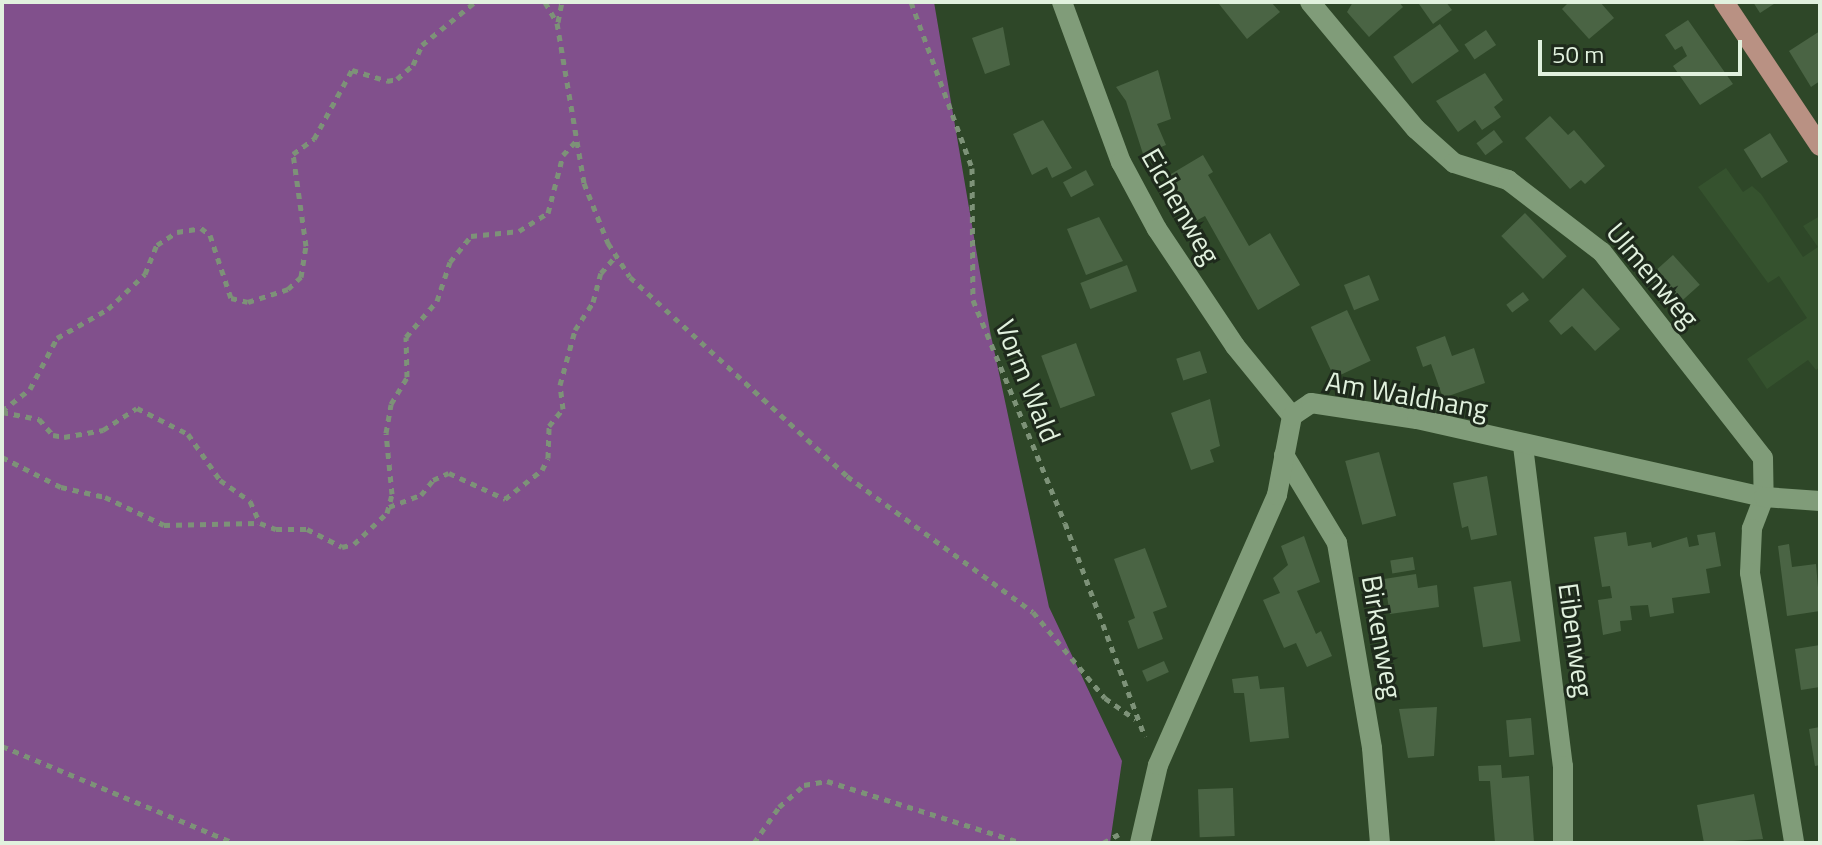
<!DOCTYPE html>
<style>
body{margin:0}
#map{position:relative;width:1822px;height:845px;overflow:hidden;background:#2e4728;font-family:"Titillium Web",sans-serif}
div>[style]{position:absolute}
.built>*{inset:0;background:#35522e}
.green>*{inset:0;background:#81508c}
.building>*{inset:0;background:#4a6444;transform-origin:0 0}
.path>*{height:5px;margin-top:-2.5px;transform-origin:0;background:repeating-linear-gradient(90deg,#7d9278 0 6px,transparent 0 12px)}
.minor>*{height:20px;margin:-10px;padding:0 10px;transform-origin:10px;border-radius:10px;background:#809c79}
.major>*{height:20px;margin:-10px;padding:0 10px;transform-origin:10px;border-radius:10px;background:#b99183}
span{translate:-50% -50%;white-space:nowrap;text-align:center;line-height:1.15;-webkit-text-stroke:6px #1e2a1c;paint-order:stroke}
.street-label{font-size:28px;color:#e1f1de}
.frame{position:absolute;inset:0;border:4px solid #e1f1de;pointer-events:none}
.scale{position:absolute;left:1538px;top:40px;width:204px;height:36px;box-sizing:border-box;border:4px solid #e1f1de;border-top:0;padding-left:10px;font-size:24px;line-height:28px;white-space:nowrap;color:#e1f1de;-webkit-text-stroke:6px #1e2a1c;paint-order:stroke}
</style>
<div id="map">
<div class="built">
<div style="clip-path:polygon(1726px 168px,1743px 192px,1752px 186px,1761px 194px,1803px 257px,1818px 247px,1803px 226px,1820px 216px,1820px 367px,1816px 370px,1808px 360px,1767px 389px,1747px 359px,1807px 318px,1779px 276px,1768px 283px,1698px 187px)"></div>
</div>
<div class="green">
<div style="clip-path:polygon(2px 2px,934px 2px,990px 331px,1049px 607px,1122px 761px,1110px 843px,2px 843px)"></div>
</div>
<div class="building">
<div style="clip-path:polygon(1271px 2px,1280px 12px,1247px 39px,1219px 4px)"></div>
<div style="clip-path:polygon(1353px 2px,1399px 2px,1403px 7px,1369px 37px,1347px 12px)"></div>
<div style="clip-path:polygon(1422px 2px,1446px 2px,1452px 10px,1433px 24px,1419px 4px)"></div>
<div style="clip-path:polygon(1569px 2px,1600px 2px,1614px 18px,1589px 39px,1562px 9px)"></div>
<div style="clip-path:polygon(1753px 2px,1777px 2px,1760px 13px)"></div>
<div style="clip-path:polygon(1688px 20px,1733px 84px,1700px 105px,1673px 66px,1687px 56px,1682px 46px,1675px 50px,1665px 35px)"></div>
<div style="left:1440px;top:24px;width:33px;height:57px;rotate:55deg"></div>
<div style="clip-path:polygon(1003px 27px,1010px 65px,985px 74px,972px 38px)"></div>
<div style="left:1486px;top:30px;width:18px;height:26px;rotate:56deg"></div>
<div style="clip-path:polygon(1820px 31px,1820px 81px,1811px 87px,1789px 51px)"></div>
<div style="clip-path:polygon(1158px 70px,1171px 119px,1157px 124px,1166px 145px,1143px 154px,1126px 101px,1116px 87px)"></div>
<div style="clip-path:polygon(1485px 73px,1503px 100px,1494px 107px,1501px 117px,1482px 130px,1475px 120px,1458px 132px,1436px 101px)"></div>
<div style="clip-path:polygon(1550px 116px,1568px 135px,1574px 130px,1605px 166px,1585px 184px,1581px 180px,1570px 189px,1525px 138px)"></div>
<div style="clip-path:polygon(1043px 120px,1072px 168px,1052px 178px,1047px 167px,1032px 175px,1013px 134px)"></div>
<div style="left:1494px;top:130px;width:15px;height:22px;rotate:53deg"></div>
<div style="left:1770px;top:133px;width:34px;height:31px;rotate:58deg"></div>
<div style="clip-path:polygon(1203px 155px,1213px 172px,1208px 175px,1249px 246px,1270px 233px,1300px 285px,1258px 310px,1205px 216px,1192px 223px,1166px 177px)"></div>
<div style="left:1086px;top:170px;width:17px;height:26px;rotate:62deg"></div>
<div style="left:1525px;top:213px;width:60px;height:33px;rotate:46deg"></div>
<div style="clip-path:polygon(1099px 217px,1123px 261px,1086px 275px,1067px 229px)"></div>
<div style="left:1673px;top:255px;width:40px;height:33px;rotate:48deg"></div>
<div style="left:1127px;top:265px;width:28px;height:50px;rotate:69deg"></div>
<div style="left:1369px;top:275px;width:27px;height:27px;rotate:68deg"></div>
<div style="clip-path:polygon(1583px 288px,1620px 329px,1595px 351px,1572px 326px,1561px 335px,1549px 321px)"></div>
<div style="left:1523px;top:292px;width:10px;height:21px;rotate:53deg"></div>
<div style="left:1347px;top:310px;width:56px;height:40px;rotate:65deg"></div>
<div style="clip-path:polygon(1445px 336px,1452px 356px,1474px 348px,1485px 383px,1443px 398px,1431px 364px,1423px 367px,1416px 347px)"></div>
<div style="left:1076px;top:343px;width:56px;height:37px;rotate:70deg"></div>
<div style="left:1200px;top:351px;width:23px;height:25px;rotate:72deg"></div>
<div style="clip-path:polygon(1210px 399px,1220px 446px,1210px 450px,1214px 462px,1191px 470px,1171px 413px)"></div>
<div style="left:1379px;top:452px;width:66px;height:35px;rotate:75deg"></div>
<div style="clip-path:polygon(1487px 476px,1497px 535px,1471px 540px,1468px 526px,1462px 528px,1453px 483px)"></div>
<div style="clip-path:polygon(1626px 532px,1628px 546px,1651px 542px,1652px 548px,1687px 537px,1689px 547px,1699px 545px,1697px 535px,1715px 532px,1721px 566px,1706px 569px,1710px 593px,1672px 598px,1674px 613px,1650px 617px,1648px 605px,1630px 606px,1632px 620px,1620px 621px,1621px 631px,1603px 635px,1598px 600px,1612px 598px,1610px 586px,1602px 587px,1594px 537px)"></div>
<div style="clip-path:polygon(1304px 536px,1320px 582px,1297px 591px,1316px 634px,1321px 631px,1332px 656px,1307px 667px,1296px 643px,1284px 648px,1263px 600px,1280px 593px,1273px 578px,1288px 565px,1281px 546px)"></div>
<div style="clip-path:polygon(1789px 544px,1792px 567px,1816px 564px,1820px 611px,1787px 616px,1778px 546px)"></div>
<div style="clip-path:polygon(1145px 548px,1167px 607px,1153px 612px,1163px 639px,1138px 649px,1128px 621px,1135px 618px,1114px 559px)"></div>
<div style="left:1413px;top:557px;width:13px;height:23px;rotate:81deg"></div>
<div style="clip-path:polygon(1416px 574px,1418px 588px,1437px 585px,1439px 607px,1390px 614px,1384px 579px)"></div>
<div style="left:1511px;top:581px;width:61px;height:38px;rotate:81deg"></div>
<div style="clip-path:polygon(1820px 645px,1820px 687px,1801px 690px,1795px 649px)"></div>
<div style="left:1164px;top:661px;width:12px;height:24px;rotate:66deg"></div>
<div style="clip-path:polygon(1258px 676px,1260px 689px,1284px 687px,1289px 738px,1250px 742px,1244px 693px,1234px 693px,1232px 679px)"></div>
<div style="clip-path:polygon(1437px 707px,1434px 756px,1408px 758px,1399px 709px)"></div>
<div style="left:1531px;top:718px;width:37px;height:25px;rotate:85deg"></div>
<div style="clip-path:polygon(1820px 727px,1820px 765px,1815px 766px,1809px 729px)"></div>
<div style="clip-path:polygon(1501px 765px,1502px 778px,1529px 776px,1534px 842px,1495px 843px,1490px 781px,1479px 781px,1478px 766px)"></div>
<div style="left:1233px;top:788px;width:48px;height:35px;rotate:88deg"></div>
<div style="clip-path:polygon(1754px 794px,1763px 839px,1704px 843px,1697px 805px)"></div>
</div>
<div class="path">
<div style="left:545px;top:2px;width:24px;rotate:60deg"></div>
<div style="left:557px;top:23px;width:162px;rotate:80.4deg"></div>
<div style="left:584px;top:183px;width:65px;rotate:68.2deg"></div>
<div style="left:608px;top:243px;width:40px;rotate:57.1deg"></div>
<div style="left:630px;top:277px;width:294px;rotate:42.5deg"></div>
<div style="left:847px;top:476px;width:230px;rotate:36.2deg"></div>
<div style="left:1033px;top:612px;width:112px;rotate:50.1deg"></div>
<div style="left:1105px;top:698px;width:37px;rotate:35deg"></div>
<div style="left:911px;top:2px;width:177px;rotate:69.8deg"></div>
<div style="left:972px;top:168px;width:132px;rotate:89.6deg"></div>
<div style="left:973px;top:300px;width:241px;rotate:67.6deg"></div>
<div style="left:1065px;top:523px;width:228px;rotate:69.5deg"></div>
<div style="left:558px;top:22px;width:20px;rotate:-79deg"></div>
<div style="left:2px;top:411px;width:36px;rotate:-38deg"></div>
<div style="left:30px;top:389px;width:58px;rotate:-62.1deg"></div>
<div style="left:57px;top:338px;width:59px;rotate:-29.6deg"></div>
<div style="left:108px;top:309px;width:51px;rotate:-43.4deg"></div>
<div style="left:145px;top:274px;width:31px;rotate:-68deg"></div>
<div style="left:157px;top:245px;width:24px;rotate:-33deg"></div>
<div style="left:177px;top:232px;width:24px;rotate:-9deg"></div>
<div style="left:201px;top:228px;width:11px;rotate:38deg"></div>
<div style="left:210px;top:235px;width:66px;rotate:71.6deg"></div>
<div style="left:231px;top:298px;width:17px;rotate:13deg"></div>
<div style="left:248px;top:302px;width:42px;rotate:-18deg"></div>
<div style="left:288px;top:289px;width:18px;rotate:-43deg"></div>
<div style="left:301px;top:277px;width:31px;rotate:-81deg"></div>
<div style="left:306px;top:246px;width:93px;rotate:-98deg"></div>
<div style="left:293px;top:154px;width:26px;rotate:-36deg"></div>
<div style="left:314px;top:139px;width:79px;rotate:-61.2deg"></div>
<div style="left:352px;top:70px;width:37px;rotate:17deg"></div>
<div style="left:387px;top:81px;width:10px;rotate:-11deg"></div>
<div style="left:397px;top:79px;width:21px;rotate:-41deg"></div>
<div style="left:413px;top:65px;width:22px;rotate:-66deg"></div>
<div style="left:422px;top:45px;width:68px;rotate:-39.1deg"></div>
<div style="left:2px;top:412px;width:38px;rotate:11deg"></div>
<div style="left:39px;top:419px;width:21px;rotate:49deg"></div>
<div style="left:53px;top:435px;width:11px;rotate:10deg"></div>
<div style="left:64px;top:437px;width:40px;rotate:-10deg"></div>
<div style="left:103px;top:430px;width:40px;rotate:-32.9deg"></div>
<div style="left:137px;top:408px;width:57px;rotate:27deg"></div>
<div style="left:188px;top:434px;width:56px;rotate:55.2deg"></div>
<div style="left:220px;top:480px;width:37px;rotate:35deg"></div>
<div style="left:250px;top:501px;width:24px;rotate:66deg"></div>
<div style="left:2px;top:457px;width:66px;rotate:27deg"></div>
<div style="left:61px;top:487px;width:45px;rotate:12.8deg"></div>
<div style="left:105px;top:497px;width:65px;rotate:25.4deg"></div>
<div style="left:164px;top:525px;width:96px;rotate:-1.2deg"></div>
<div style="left:260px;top:523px;width:17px;rotate:21deg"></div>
<div style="left:276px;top:529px;width:31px"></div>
<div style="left:307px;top:529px;width:39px;rotate:27deg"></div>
<div style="left:342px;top:547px;width:12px;rotate:-14deg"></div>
<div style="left:354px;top:544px;width:45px;rotate:-43.2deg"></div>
<div style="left:387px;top:513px;width:20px;rotate:-75deg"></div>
<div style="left:392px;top:494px;width:61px;rotate:-95.6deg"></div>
<div style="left:386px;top:433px;width:29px;rotate:-80deg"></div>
<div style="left:391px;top:404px;width:31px;rotate:-59deg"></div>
<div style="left:407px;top:377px;width:40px;rotate:-91.4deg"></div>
<div style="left:406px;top:337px;width:48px;rotate:-49.3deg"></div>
<div style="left:437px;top:301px;width:41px;rotate:-71.6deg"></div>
<div style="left:450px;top:262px;width:33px;rotate:-51deg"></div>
<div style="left:471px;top:236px;width:48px;rotate:-5.9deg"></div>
<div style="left:519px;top:231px;width:34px;rotate:-32deg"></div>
<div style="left:548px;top:213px;width:60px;rotate:-75.5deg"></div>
<div style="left:563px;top:155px;width:21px;rotate:-47deg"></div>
<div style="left:389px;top:507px;width:34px;rotate:-21deg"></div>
<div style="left:421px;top:495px;width:19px;rotate:-51deg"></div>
<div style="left:433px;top:480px;width:17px;rotate:-24deg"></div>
<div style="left:449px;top:473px;width:62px;rotate:24.9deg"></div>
<div style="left:505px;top:499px;width:47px;rotate:-38.1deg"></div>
<div style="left:542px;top:470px;width:13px;rotate:-63deg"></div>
<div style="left:548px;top:458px;width:32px;rotate:-88deg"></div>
<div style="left:549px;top:426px;width:22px;rotate:-51deg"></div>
<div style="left:563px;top:409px;width:24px;rotate:-97deg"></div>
<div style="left:560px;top:385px;width:57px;rotate:-74.7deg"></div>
<div style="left:575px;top:330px;width:33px;rotate:-57deg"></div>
<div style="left:593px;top:302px;width:30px;rotate:-75deg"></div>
<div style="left:601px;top:273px;width:23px;rotate:-49deg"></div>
<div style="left:2px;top:746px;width:251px;rotate:22.7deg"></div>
<div style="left:754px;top:843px;width:44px;rotate:-55.2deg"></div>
<div style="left:779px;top:807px;width:33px;rotate:-41deg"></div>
<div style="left:804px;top:785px;width:23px;rotate:-10deg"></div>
<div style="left:827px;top:781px;width:206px;rotate:17.6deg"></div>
<div style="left:1103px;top:843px;width:18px;rotate:-29deg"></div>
</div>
<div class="minor">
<div style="left:1062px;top:2px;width:171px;rotate:69.8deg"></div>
<div style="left:1121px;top:162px;width:76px;rotate:61.8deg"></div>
<div style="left:1157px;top:229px;width:141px;rotate:56.3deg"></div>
<div style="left:1235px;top:346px;width:90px;rotate:50.8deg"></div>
<div style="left:1310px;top:2px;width:165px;rotate:50.2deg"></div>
<div style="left:1416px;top:129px;width:51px;rotate:41.8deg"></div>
<div style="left:1454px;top:163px;width:57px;rotate:17.5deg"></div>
<div style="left:1508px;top:180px;width:118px;rotate:37.5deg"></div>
<div style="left:1602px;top:252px;width:261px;rotate:52deg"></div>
<div style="left:1763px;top:458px;width:39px;rotate:89deg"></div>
<div style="left:1764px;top:497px;width:34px;rotate:111deg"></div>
<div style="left:1752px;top:529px;width:44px;rotate:92.6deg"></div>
<div style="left:1750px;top:573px;width:274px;rotate:80.7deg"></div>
<div style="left:1523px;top:446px;width:322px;rotate:82.9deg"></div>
<div style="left:1563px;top:766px;width:77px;rotate:90deg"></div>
<div style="left:1284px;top:455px;width:103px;rotate:58.9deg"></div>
<div style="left:1337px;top:543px;width:208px;rotate:80.3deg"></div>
<div style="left:1372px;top:748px;width:95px;rotate:85.2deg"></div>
<div style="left:1140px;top:843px;width:80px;rotate:-77deg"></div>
<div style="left:1158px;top:765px;width:295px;rotate:-66.2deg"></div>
<div style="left:1277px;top:495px;width:80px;rotate:-79.2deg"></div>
<div style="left:1292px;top:416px;width:23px;rotate:-34deg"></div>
<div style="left:1311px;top:403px;width:107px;rotate:8.6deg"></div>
<div style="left:1417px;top:419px;width:356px;rotate:12.7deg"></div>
<div style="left:1764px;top:497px;width:56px;rotate:4.1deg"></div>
</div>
<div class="major">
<div style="left:1724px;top:2px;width:173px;rotate:56.3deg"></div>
</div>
<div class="street-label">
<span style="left:1181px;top:206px;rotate:60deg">Eichenweg</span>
<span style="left:1653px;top:275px;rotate:50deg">Ulmenweg</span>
<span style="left:1028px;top:381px;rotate:68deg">Vorm Wald</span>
<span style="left:1407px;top:395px;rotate:10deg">Am Waldhang</span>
<span style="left:1382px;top:637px;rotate:80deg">Birkenweg</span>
<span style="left:1576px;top:640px;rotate:82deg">Eibenweg</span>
</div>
<div class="frame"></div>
<div class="scale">50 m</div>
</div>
